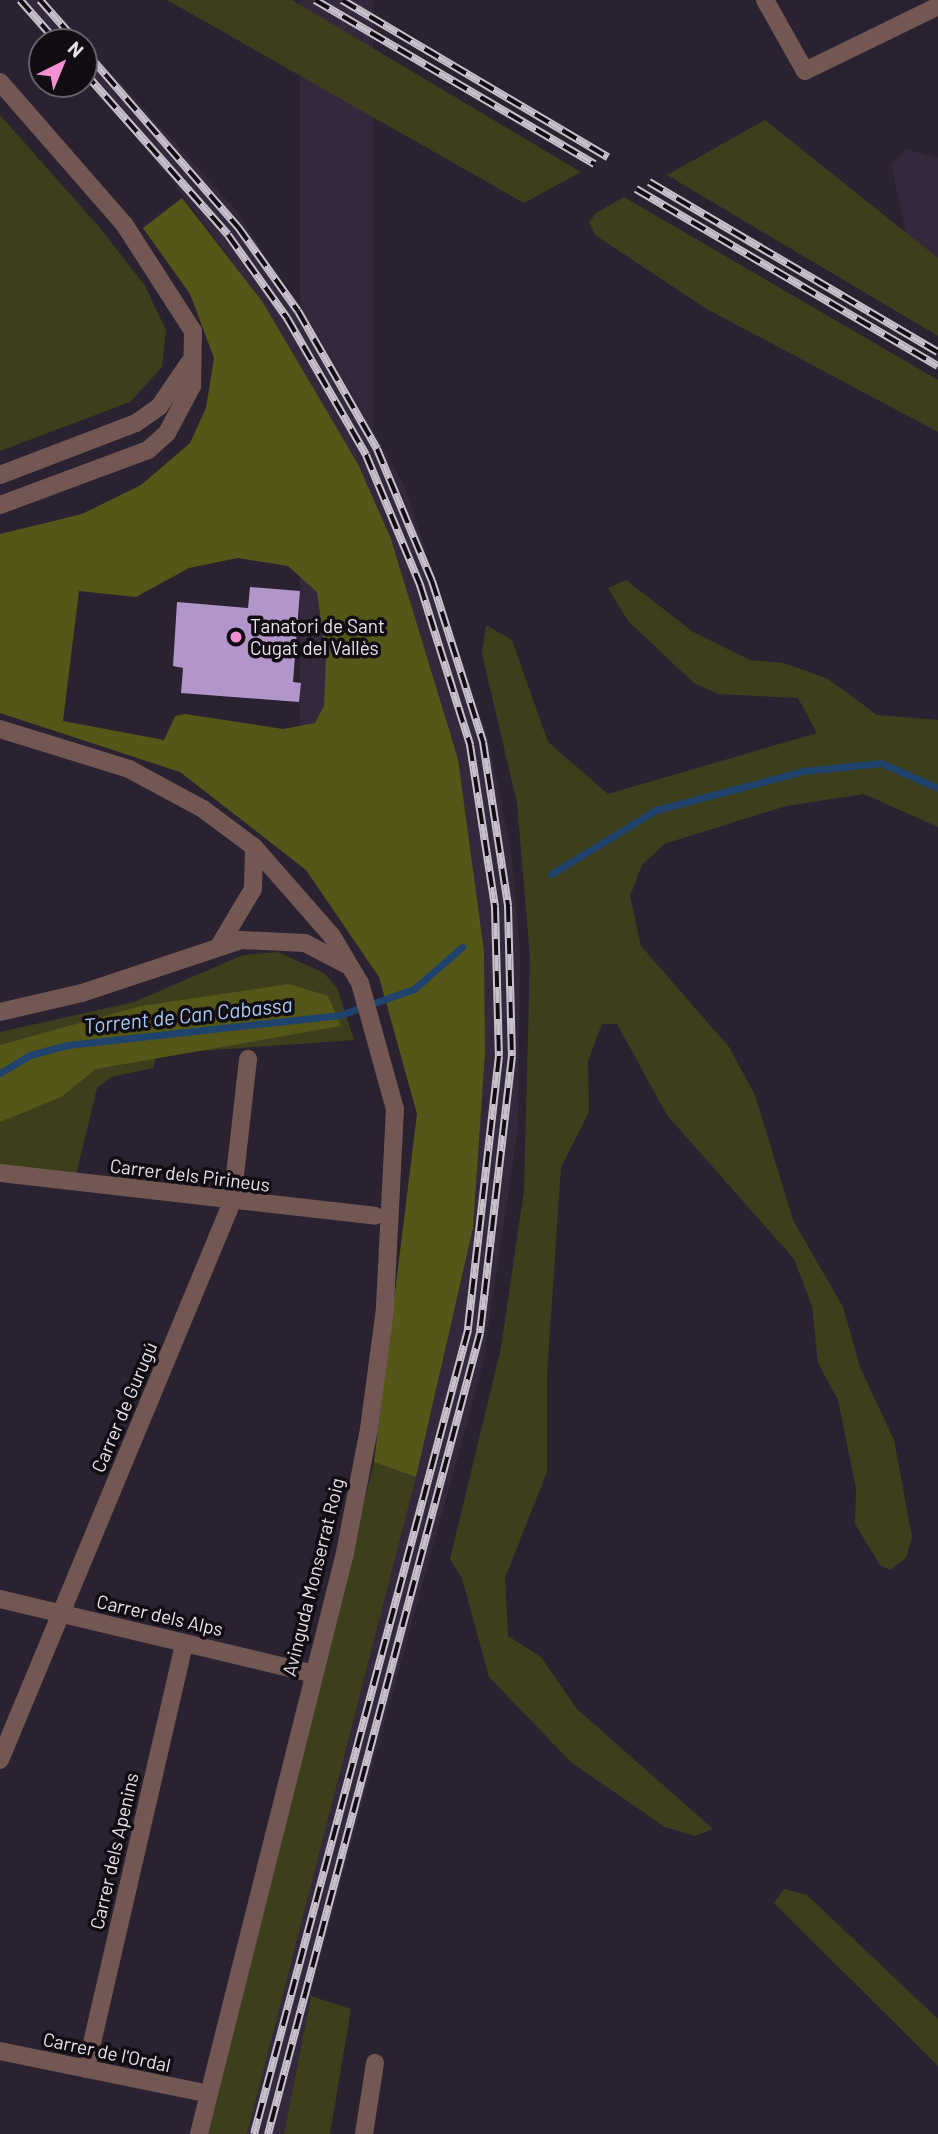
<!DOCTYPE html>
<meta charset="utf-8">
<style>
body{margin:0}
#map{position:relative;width:938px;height:2134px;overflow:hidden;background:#2a2230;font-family:Barlow,sans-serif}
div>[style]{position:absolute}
.built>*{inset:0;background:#34293c;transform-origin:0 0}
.green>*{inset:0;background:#3d3f1c}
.forest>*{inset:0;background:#545718}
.stream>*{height:7px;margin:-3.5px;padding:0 3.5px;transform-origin:3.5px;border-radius:3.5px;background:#1f436d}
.building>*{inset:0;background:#b295cb}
.minor>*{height:18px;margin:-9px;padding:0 9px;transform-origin:9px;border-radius:9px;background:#735753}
.rail>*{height:8px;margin-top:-4px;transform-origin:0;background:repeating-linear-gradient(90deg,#110d13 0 16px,#c7c1cb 0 32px);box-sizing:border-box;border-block:2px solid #c7c1cb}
.dots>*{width:19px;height:19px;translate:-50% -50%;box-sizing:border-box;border:4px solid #110d13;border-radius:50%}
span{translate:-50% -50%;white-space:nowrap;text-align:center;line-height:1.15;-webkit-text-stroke:7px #110d13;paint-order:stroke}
.poi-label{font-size:19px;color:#e7e2eb}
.left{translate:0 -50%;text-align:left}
.street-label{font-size:19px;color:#e7e2eb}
.water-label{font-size:21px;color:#a8c9f2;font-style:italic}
.north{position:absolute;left:28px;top:28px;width:70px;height:70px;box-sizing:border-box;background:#110d13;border:2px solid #676269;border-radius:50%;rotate:43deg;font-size:19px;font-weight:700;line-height:28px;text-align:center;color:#e7e2eb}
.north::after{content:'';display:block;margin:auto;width:24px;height:32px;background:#f591d2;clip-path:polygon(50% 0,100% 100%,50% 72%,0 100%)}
</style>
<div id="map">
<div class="built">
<div style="clip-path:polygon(16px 0,45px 0,83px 42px,53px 42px)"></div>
<div style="left:300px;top:0;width:73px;height:743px"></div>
<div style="clip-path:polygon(84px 43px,235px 209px,335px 362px,404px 485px,489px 742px,511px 850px,520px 950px,518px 1128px,482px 1368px,313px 1983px,284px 2134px,247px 2134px,416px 1477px,473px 1228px,485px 1053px,484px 951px,458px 759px,391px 539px,358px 464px,262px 301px,163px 169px,84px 78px)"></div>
<div style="clip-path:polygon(906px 149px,938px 158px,938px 258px,907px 238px,891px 164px)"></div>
</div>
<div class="green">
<div style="clip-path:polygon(167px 0,292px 0,581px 172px,524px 203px)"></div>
<div style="clip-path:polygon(0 115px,101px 229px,145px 286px,166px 330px,162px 367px,130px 402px,0 451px)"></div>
<div style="clip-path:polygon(765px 120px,938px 258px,938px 336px,667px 175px)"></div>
<div style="clip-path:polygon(624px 197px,938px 380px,938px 432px,705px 308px,595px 235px,589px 222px,596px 213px)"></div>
<div style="clip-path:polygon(626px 580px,693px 632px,750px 660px,784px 663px,828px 679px,877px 715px,938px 720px,938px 827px,864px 794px,786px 806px,664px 844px,642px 865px,630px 896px,641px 946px,729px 1047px,755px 1095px,793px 1220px,843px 1307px,860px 1367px,894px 1440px,912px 1537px,906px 1558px,890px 1570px,880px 1565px,855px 1524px,856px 1489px,838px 1400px,818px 1363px,812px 1306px,794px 1259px,667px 1115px,617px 1024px,602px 1024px,588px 1061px,589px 1112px,561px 1167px,547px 1375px,547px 1472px,505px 1578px,508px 1636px,541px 1657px,577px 1709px,713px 1829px,695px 1836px,665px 1827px,572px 1763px,489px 1677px,462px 1578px,450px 1559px,501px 1348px,524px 1190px,530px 957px,517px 803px,482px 654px,486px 625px,512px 640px,548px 742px,608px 794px,817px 733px,798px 698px,718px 694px,694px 683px,628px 621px,608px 588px)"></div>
<div style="clip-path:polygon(278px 952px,324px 973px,337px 988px,354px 1040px,157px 1054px,153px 1068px,111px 1077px,97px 1088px,74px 1183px,0 1173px,0 1032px,134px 1002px,243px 955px)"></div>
<div style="clip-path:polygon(374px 1462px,416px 1477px,247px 2134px,208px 2134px)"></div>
<div style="clip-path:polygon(784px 1889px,807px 1895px,938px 2019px,938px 2066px,774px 1903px)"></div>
<div style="clip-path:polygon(311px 1996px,351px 2009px,330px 2134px,284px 2134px)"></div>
</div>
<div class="forest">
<div style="clip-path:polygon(evenodd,182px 198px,262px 301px,358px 464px,391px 539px,458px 759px,484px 951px,485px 1053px,473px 1228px,416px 1477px,374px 1462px,417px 1114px,379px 977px,306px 870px,180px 772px,0 713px,0 534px,82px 514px,141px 485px,190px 443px,206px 408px,214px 358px,190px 294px,143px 228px,182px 198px,238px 558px,288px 566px,317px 592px,326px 658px,324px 706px,315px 723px,283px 729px,185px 714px,175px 716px,164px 740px,63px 721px,79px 591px,136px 597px,189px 568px,238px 558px)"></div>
<div style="clip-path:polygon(289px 984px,328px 996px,341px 1026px,96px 1069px,61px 1097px,0 1122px,0 1045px,141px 1006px)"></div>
</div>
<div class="stream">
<div style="left:551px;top:874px;width:123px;rotate:-31.4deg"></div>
<div style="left:656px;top:810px;width:153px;rotate:-14.8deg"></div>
<div style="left:804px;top:771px;width:77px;rotate:-5.9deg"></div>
<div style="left:881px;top:763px;width:62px;rotate:23.7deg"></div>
<div style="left:0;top:1073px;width:35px;rotate:-31deg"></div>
<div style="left:30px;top:1055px;width:39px;rotate:-15deg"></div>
<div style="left:68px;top:1045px;width:274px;rotate:-6.3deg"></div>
<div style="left:340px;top:1015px;width:78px;rotate:-19.4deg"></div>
<div style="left:414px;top:989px;width:64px;rotate:-41.2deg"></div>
</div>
<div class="building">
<div style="clip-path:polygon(250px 587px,300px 591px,293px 682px,301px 683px,299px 702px,181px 693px,183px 668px,173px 666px,177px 602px,248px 608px)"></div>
</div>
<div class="minor">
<div style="left:765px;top:0;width:81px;rotate:60.6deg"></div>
<div style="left:805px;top:71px;width:148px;rotate:-26deg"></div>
<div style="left:0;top:82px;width:189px;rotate:48.9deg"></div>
<div style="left:124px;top:224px;width:127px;rotate:57.2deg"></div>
<div style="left:193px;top:331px;width:55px;rotate:91deg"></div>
<div style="left:192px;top:386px;width:53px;rotate:118deg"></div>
<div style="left:167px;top:433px;width:25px;rotate:138deg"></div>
<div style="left:148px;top:450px;width:158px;rotate:159.6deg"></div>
<div style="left:0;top:475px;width:146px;rotate:-20.9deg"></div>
<div style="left:136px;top:423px;width:28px;rotate:-35deg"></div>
<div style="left:159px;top:407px;width:53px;rotate:-55.7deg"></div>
<div style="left:0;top:729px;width:135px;rotate:17.2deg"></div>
<div style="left:129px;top:769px;width:84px;rotate:28.4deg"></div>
<div style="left:203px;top:809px;width:64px;rotate:36.7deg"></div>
<div style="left:254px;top:847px;width:118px;rotate:48.8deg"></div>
<div style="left:332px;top:936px;width:55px;rotate:59.2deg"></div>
<div style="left:360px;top:983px;width:131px;rotate:74.5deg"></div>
<div style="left:395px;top:1109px;width:200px;rotate:92.9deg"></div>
<div style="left:385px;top:1309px;width:121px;rotate:97.6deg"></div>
<div style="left:369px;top:1429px;width:126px;rotate:101deg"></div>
<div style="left:345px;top:1553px;width:599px;rotate:104.11deg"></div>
<div style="left:219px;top:946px;width:66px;rotate:-59.2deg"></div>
<div style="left:253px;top:889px;width:42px;rotate:-88.6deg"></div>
<div style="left:0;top:1012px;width:84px;rotate:-13deg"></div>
<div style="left:82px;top:993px;width:168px;rotate:-18.4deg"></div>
<div style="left:241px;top:940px;width:64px;rotate:2.7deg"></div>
<div style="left:305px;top:943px;width:47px;rotate:27.6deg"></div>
<div style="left:0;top:1173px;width:377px;rotate:6.5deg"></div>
<div style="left:0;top:1599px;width:320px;rotate:13.4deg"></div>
<div style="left:0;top:1760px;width:604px;rotate:-67.42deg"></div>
<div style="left:232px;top:1202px;width:144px;rotate:-83.6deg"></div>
<div style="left:0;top:2051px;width:209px;rotate:11.6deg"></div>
<div style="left:86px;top:2069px;width:437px;rotate:-77deg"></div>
<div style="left:364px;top:2134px;width:72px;rotate:-81.2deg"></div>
</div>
<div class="rail">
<div style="left:20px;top:0;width:56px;rotate:48.6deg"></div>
<div style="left:40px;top:0;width:56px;rotate:48.6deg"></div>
<div style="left:315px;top:0;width:324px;rotate:30.4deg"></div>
<div style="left:342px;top:0;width:309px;rotate:30.6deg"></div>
<div style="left:84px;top:50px;width:235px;rotate:49deg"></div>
<div style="left:238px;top:227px;width:103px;rotate:54.5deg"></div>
<div style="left:298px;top:311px;width:159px;rotate:60.2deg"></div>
<div style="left:377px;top:449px;width:143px;rotate:67.4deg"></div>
<div style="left:432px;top:581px;width:169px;rotate:72.4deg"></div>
<div style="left:483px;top:742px;width:166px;rotate:81.3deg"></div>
<div style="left:508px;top:906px;width:150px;rotate:88.5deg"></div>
<div style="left:512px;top:1056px;width:279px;rotate:96.6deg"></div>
<div style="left:480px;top:1333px;width:829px;rotate:104.82deg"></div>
<div style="left:84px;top:72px;width:217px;rotate:48.5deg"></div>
<div style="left:228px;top:235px;width:102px;rotate:54.6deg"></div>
<div style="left:287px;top:318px;width:158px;rotate:60deg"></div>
<div style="left:366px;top:455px;width:141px;rotate:67.4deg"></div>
<div style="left:420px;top:585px;width:168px;rotate:72.6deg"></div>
<div style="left:470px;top:745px;width:164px;rotate:81.2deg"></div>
<div style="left:495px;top:907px;width:149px;rotate:88.5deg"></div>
<div style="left:499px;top:1056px;width:276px;rotate:96.5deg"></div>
<div style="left:468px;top:1330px;width:832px;rotate:104.9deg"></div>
<div style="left:649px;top:182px;width:335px;rotate:30.5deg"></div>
<div style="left:636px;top:189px;width:350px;rotate:30.4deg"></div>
</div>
<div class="dots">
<div style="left:236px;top:637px;background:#f591d2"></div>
</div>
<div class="poi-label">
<span class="left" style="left:250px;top:637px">Tanatori de Sant<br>Cugat del Vallès</span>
</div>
<div class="street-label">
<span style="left:190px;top:1175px;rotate:7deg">Carrer dels Pirineus</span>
<span style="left:124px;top:1407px;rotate:-67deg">Carrer de Gurugú</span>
<span style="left:313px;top:1577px;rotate:-76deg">Avinguda Monserrat Roig</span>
<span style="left:160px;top:1615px;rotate:13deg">Carrer dels Alps</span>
<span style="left:114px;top:1851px;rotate:-77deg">Carrer dels Apenins</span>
<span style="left:107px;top:2052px;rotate:12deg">Carrer de l'Ordal</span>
</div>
<div class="water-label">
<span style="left:188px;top:1015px;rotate:-6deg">Torrent de Can Cabassa</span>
</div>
<div class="north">N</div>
</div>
